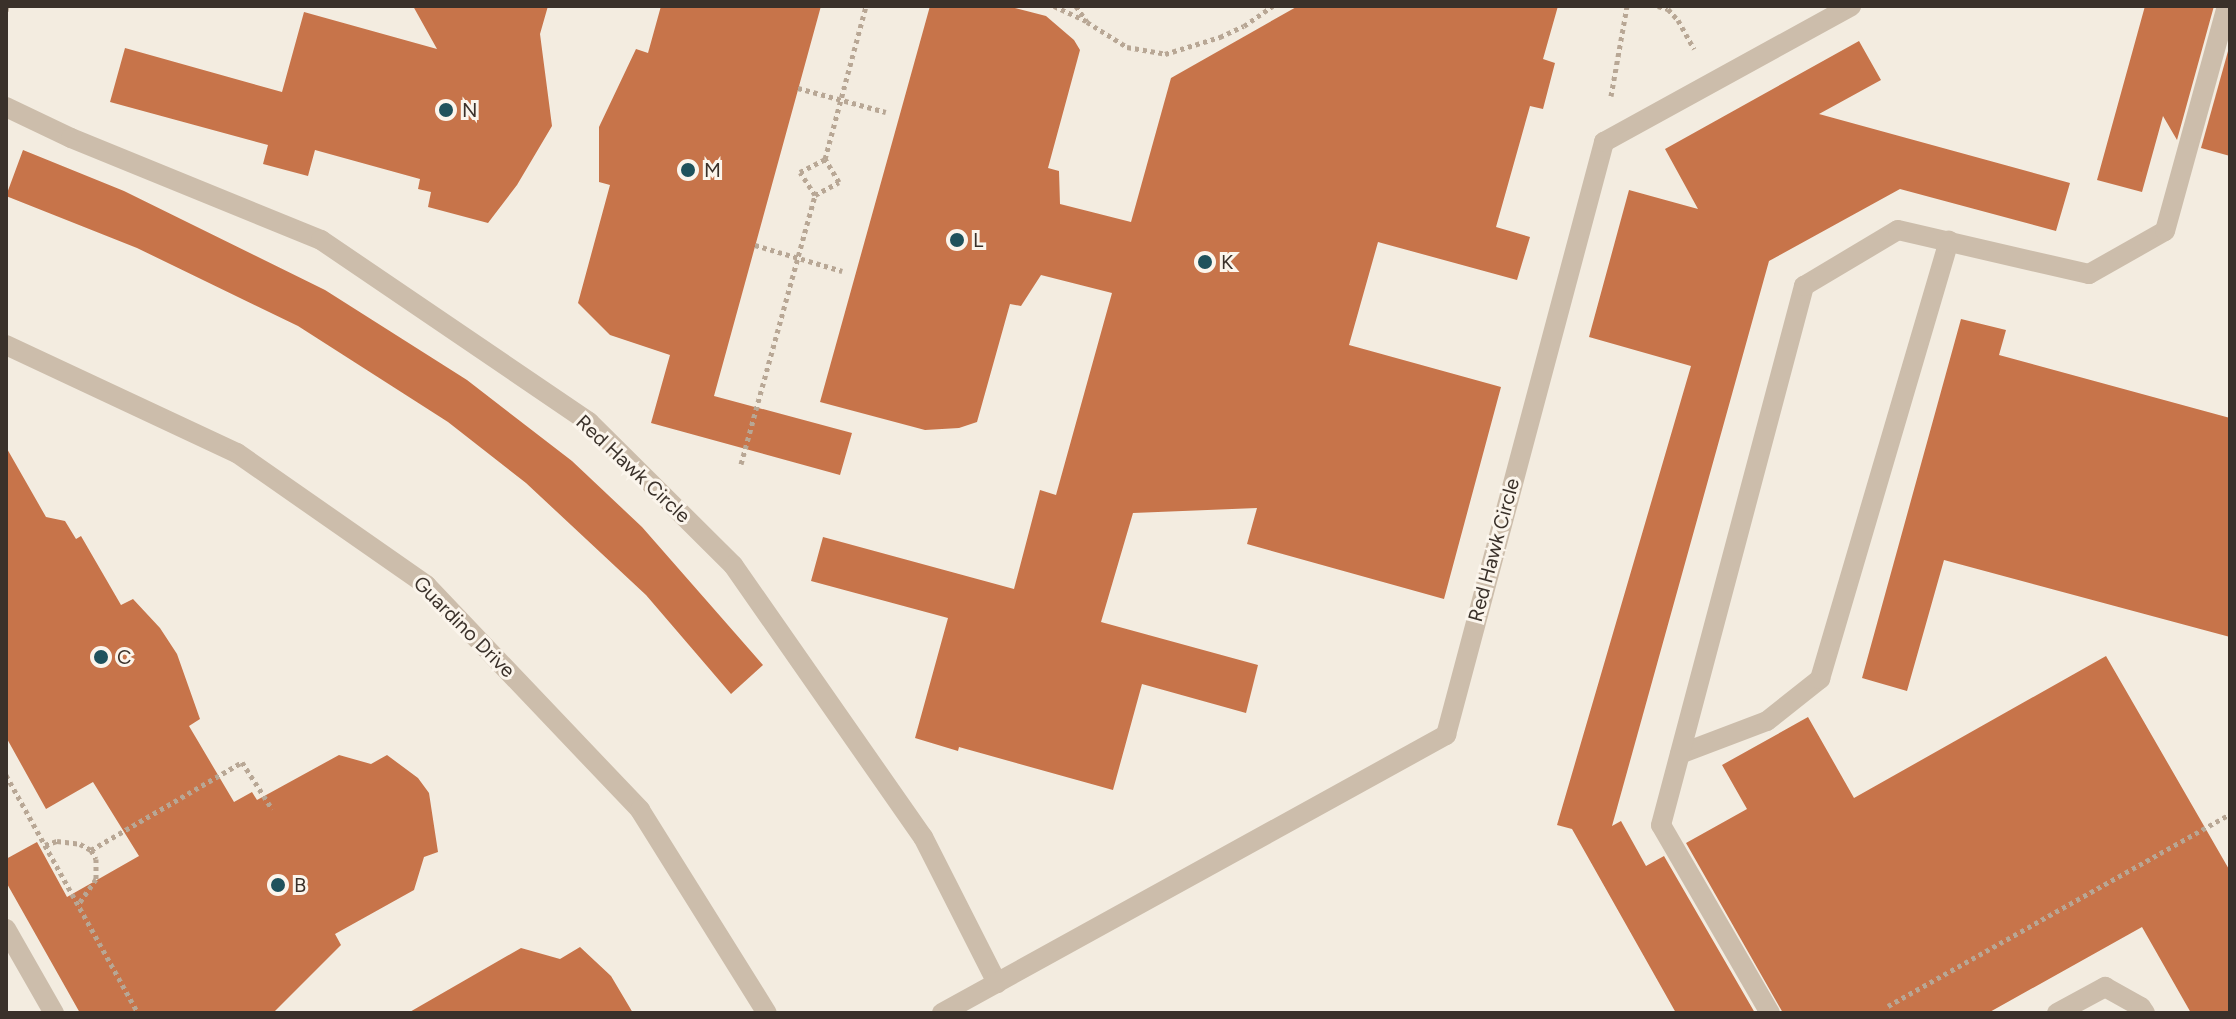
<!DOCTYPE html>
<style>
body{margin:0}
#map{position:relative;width:2236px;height:1019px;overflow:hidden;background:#f3ece0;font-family:Figtree,sans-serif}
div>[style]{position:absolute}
.building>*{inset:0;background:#c7744a}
.path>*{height:5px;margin-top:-2.5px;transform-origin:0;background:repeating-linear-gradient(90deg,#b8a795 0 4px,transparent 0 8px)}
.street>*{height:20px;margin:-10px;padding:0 10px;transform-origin:10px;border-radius:10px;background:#ccbdab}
.dots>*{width:22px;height:22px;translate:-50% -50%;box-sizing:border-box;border:4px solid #fbf5ec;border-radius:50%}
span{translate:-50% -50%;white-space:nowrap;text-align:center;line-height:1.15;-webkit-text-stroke:6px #fbf5ec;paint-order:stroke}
.poi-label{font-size:20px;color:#3a312a}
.left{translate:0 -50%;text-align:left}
.street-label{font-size:20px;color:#3a312a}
.frame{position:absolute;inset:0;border:8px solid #3a312a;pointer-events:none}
</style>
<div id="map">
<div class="building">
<div style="clip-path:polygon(413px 6px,548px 6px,540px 34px,552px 126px,517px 185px,488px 223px,428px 207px,431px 192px,418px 189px,420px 179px,315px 150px,308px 176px,263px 164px,268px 145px,110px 102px,125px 48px,282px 92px,304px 12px,437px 49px)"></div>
<div style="clip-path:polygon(661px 6px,821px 6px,714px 396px,852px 433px,840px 475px,651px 423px,670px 355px,610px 335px,578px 303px,610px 185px,599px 182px,599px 127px,636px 49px,648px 53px)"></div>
<div style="clip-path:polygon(930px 6px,1007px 6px,1046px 16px,1074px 40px,1080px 50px,1048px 168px,1059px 171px,1060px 204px,1131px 222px,1171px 78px,1298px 6px,1558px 6px,1543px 59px,1555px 63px,1543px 109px,1530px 106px,1496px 227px,1530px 237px,1517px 280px,1378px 242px,1349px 345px,1501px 387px,1444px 599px,1247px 544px,1257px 508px,1133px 513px,1101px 622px,1258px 665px,1246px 713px,1142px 684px,1113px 790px,959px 747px,958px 751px,915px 738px,948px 618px,811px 581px,823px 537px,1014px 589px,1040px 490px,1056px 495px,1112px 293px,1041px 275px,1021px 306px,1010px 304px,977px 422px,959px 428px,925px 430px,820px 402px)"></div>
<div style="clip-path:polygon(2145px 6px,2214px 6px,2177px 140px,2163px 116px,2142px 192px,2097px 180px)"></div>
<div style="clip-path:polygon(1859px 41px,1881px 80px,1819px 114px,2070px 183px,2056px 231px,1900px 189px,1769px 261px,1612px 826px,1621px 821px,1646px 866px,1664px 856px,1755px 1013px,1676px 1013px,1572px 829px,1557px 825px,1691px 366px,1589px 337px,1629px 190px,1698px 209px,1665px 149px)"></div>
<div style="clip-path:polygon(2230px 44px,2230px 156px,2201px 148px)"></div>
<div style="clip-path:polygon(23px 150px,124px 191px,325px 290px,467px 380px,572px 461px,642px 527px,763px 665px,731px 694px,646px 595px,526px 483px,448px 422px,298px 326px,137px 248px,6px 196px)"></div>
<div style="clip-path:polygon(1961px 319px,2006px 330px,1999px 355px,2230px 418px,2230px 637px,1944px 560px,1907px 691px,1862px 678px)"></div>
<div style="clip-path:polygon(6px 447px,46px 517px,65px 521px,76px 539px,81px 536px,121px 605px,133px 599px,160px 628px,177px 654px,200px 719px,189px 726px,234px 802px,252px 792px,257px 800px,339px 755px,371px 764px,387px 755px,418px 778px,429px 793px,438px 852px,424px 857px,414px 890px,335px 934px,341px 945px,273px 1013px,80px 1013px,6px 882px,6px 859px,37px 842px,67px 897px,139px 856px,93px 782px,46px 809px,6px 737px)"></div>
<div style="clip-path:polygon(2106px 656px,2230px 871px,2230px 1013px,2191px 1013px,2142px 927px,1988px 1013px,1783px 1013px,1686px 843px,1747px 809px,1722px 765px,1808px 717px,1854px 798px)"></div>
<div style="clip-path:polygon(580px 947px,611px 976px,633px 1013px,408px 1013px,521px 948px,560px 959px)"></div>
</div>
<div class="path">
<div style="left:1054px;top:6px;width:35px;rotate:25deg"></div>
<div style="left:1076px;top:6px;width:19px;rotate:55deg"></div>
<div style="left:1087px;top:22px;width:47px;rotate:32deg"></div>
<div style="left:1127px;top:47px;width:39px;rotate:10deg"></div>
<div style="left:1165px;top:54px;width:58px;rotate:-17.2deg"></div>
<div style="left:1220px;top:37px;width:26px;rotate:-25deg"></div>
<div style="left:1244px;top:26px;width:35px;rotate:-35deg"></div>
<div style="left:1658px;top:6px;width:10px;rotate:17deg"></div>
<div style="left:1668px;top:9px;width:15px;rotate:48deg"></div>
<div style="left:1678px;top:20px;width:33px;rotate:61deg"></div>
<div style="left:6px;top:11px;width:5px;rotate:-79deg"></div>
<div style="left:798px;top:88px;width:91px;rotate:15.3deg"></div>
<div style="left:1611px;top:96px;width:91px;rotate:-79.9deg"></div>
<div style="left:815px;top:195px;width:27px;rotate:-28deg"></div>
<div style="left:839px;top:182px;width:27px;rotate:-121deg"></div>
<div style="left:755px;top:245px;width:91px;rotate:16.6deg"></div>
<div style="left:741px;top:464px;width:279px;rotate:-74.6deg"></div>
<div style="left:815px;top:195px;width:27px;rotate:-123deg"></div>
<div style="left:800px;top:172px;width:28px;rotate:-27deg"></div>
<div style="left:825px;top:159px;width:158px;rotate:-75deg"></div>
<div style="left:6px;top:775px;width:272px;rotate:61deg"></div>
<div style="left:45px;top:845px;width:13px;rotate:-18deg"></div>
<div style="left:57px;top:841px;width:23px;rotate:7deg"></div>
<div style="left:80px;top:844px;width:13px;rotate:29deg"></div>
<div style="left:91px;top:850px;width:10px;rotate:61deg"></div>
<div style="left:96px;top:859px;width:20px;rotate:90deg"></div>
<div style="left:96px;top:879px;width:32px;rotate:125deg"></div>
<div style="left:91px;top:850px;width:175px;rotate:-30.2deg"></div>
<div style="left:242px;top:762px;width:56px;rotate:57.4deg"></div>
<div style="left:1888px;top:1006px;width:392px;rotate:-29.3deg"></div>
</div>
<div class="street">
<div style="left:6px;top:107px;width:72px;rotate:25.5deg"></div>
<div style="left:71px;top:138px;width:270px;rotate:22.2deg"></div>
<div style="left:321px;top:240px;width:324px;rotate:34.2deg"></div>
<div style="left:589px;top:422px;width:203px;rotate:44.8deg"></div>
<div style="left:733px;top:565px;width:332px;rotate:55.1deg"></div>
<div style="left:923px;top:837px;width:164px;rotate:63.1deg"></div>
<div style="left:6px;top:345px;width:255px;rotate:25.1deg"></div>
<div style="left:237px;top:453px;width:231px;rotate:34.9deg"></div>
<div style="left:426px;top:585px;width:311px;rotate:46.4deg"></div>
<div style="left:640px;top:810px;width:239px;rotate:58deg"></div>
<div style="left:1680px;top:754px;width:93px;rotate:-20.8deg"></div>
<div style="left:1767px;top:721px;width:68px;rotate:-38.4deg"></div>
<div style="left:1820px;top:679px;width:457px;rotate:-73.6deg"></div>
<div style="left:6px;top:929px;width:97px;rotate:60.3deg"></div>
<div style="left:942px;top:1013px;width:576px;rotate:-28.88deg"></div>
<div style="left:1446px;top:735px;width:614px;rotate:-75.08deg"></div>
<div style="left:1604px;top:142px;width:282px;rotate:-28.8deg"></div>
<div style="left:1770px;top:1013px;width:217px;rotate:-120.1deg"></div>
<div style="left:1661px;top:825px;width:558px;rotate:-75.14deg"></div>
<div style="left:1804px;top:286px;width:109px;rotate:-30.8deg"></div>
<div style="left:1898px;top:230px;width:196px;rotate:13deg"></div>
<div style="left:2089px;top:274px;width:87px;rotate:-29.5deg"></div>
<div style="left:2165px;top:231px;width:233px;rotate:-74.6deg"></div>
<div style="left:2057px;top:1013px;width:55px;rotate:-28.4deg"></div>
<div style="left:2105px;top:987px;width:41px;rotate:29.1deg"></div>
<div style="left:2141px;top:1007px;width:7px;rotate:56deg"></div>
</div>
<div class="dots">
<div style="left:446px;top:110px;background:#1f525c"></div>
<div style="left:688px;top:170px;background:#1f525c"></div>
<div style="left:957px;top:240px;background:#1f525c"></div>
<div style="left:1205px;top:262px;background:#1f525c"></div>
<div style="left:101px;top:657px;background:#1f525c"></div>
<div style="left:278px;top:885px;background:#1f525c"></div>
</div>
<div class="poi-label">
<span class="left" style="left:462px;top:110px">N</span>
<span class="left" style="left:704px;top:170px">M</span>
<span class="left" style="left:973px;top:240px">L</span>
<span class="left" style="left:1221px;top:262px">K</span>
<span class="left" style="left:117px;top:657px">C</span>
<span class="left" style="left:294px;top:885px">B</span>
</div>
<div class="street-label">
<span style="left:633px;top:469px;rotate:43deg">Red Hawk Circle</span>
<span style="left:1494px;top:550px;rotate:-75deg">Red Hawk Circle</span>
<span style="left:464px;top:627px;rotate:45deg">Guardino Drive</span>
</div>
<div class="frame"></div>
</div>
